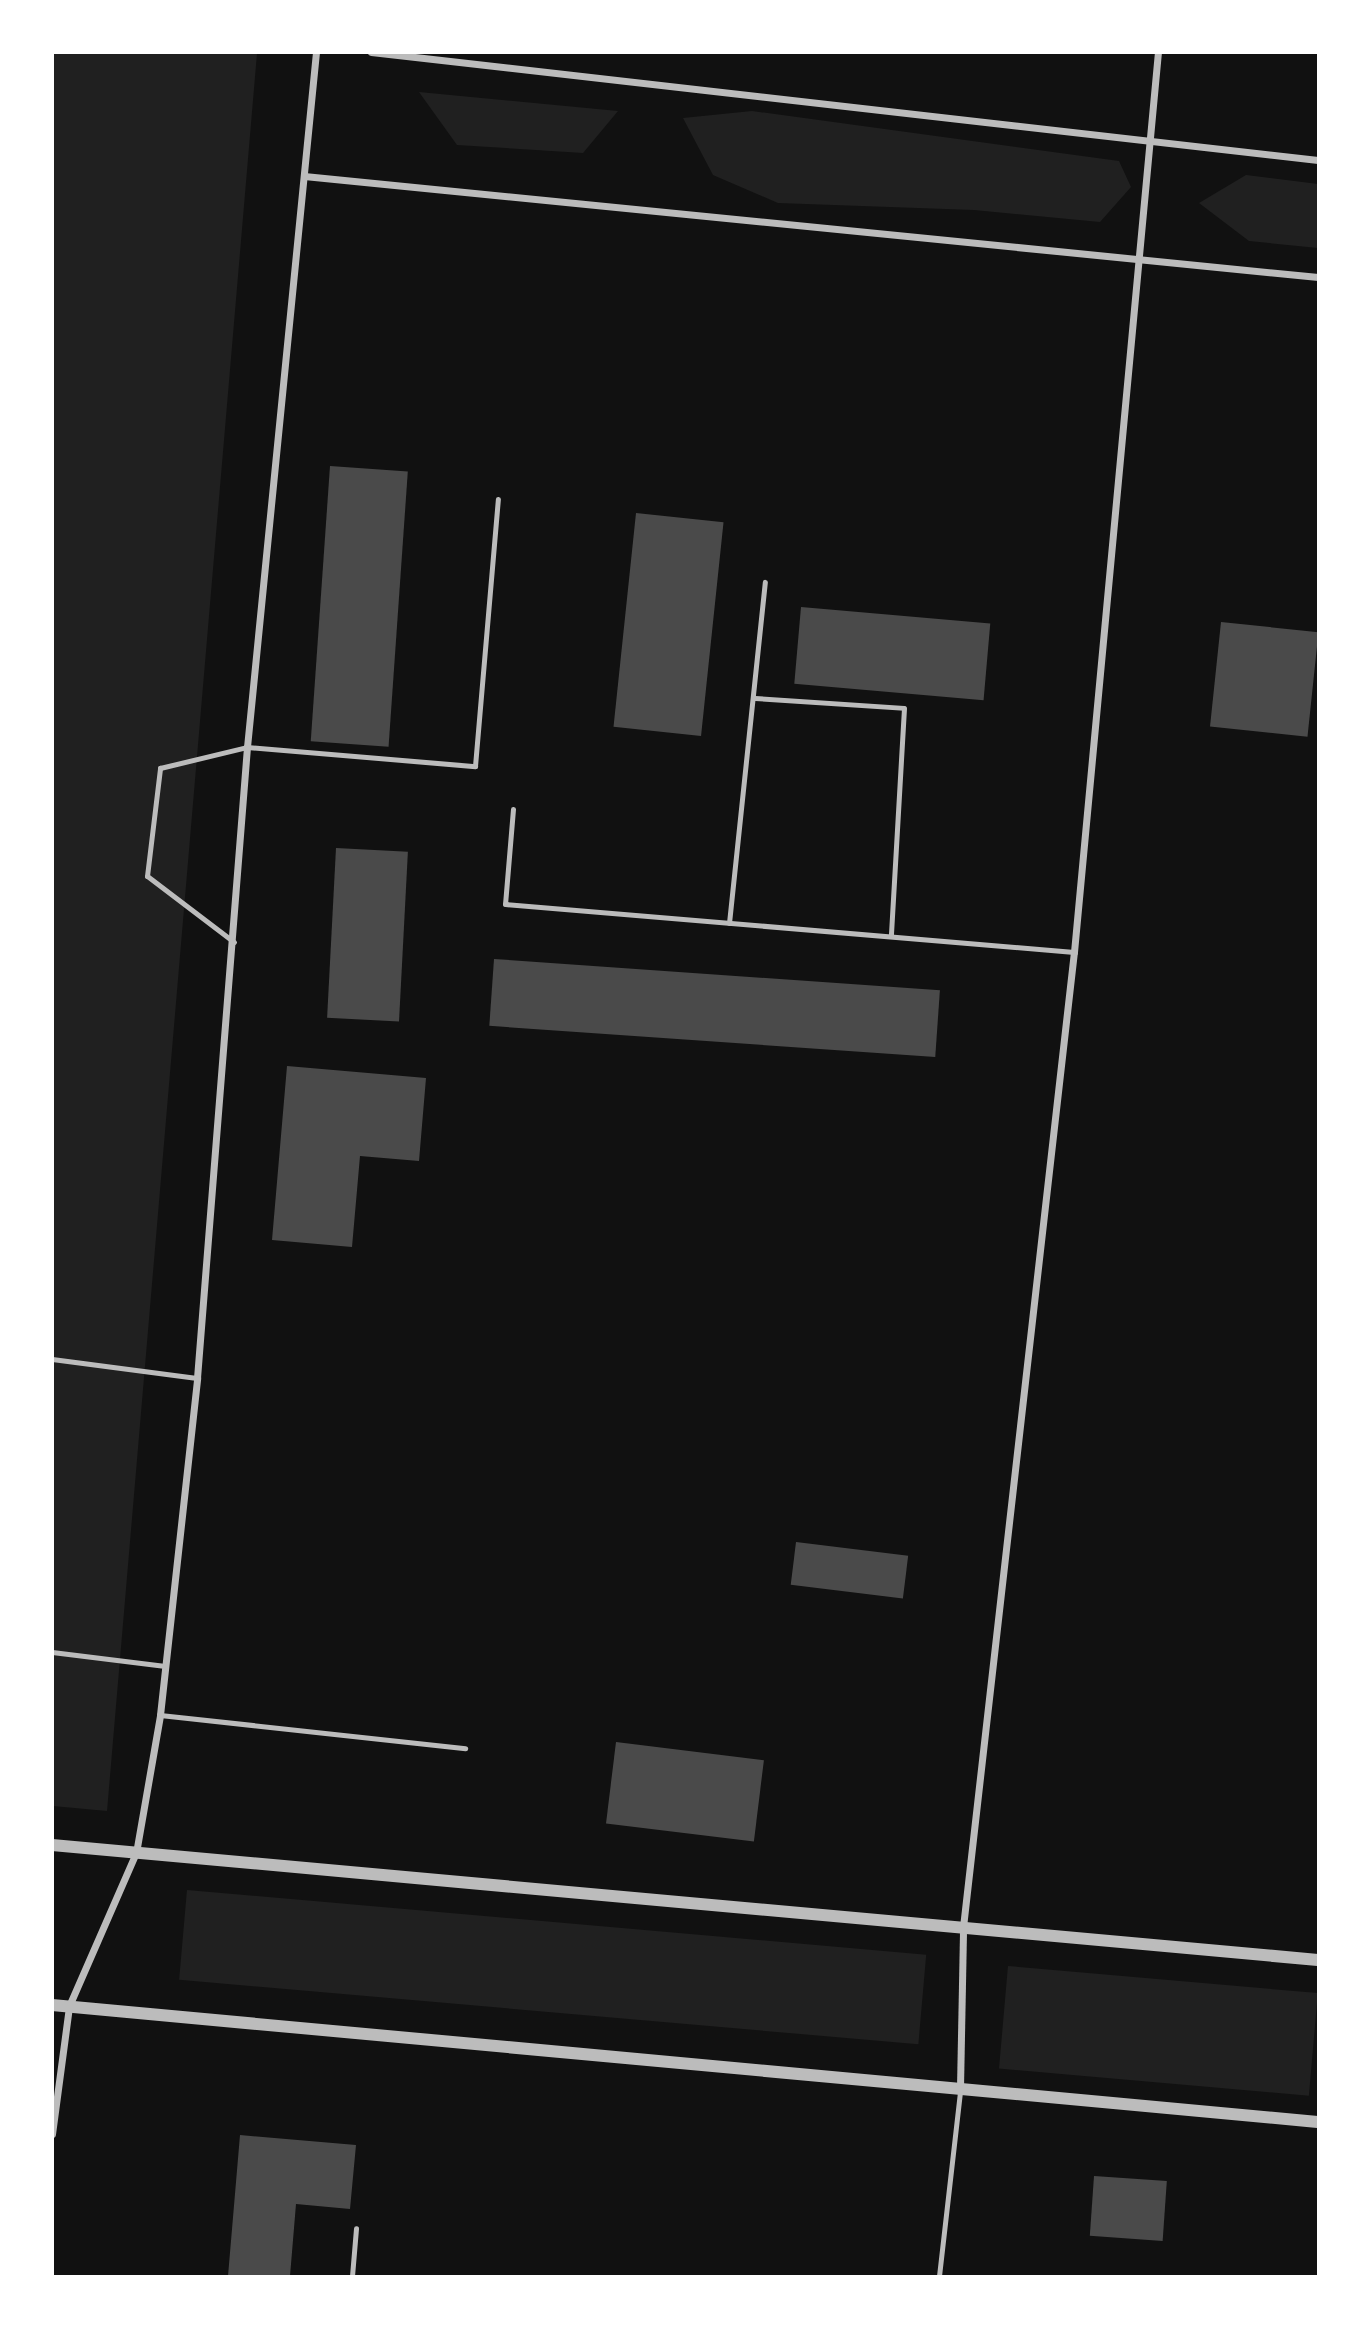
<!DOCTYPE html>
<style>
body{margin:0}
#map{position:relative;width:1371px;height:2329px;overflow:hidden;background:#111;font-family:Spectral,serif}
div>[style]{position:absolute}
.green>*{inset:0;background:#202020;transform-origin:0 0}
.building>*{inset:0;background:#4a4a4a;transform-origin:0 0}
.service>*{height:5px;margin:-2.5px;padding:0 2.5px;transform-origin:2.5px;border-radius:2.5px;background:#bcbcbc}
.minor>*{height:7px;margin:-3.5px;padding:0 3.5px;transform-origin:3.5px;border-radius:3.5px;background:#bcbcbc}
.tertiary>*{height:12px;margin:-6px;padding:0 6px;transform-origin:6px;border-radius:6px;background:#bcbcbc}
span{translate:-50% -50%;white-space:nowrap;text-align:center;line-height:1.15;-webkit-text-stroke:7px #fff;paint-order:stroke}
.frame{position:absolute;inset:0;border:54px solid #fff;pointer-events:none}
</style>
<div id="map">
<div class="green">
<div style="clip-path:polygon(53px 53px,257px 53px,107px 1811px,53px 1806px)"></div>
<div style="clip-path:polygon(419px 92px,618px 111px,583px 153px,457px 145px)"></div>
<div style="clip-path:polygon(752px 111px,1119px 161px,1131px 187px,1100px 222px,974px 210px,778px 203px,713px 175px,683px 118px)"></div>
<div style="clip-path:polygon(1246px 175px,1318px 184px,1318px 248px,1249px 241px,1199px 203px)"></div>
<div style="left:187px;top:1890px;width:742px;height:90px;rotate:5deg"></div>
<div style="left:1008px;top:1966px;width:311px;height:103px;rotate:5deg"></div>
</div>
<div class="building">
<div style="left:330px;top:466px;width:78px;height:276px;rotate:4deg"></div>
<div style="left:636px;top:513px;width:88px;height:215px;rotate:6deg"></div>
<div style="left:801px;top:607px;width:190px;height:77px;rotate:5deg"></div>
<div style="left:1221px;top:622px;width:98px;height:105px;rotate:6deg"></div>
<div style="left:336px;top:848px;width:72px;height:170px;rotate:3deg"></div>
<div style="left:494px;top:959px;width:447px;height:67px;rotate:4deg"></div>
<div style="clip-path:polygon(287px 1066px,426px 1078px,419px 1161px,360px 1156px,352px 1247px,272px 1240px)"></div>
<div style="left:796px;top:1542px;width:113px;height:43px;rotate:7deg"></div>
<div style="left:616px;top:1742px;width:149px;height:82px;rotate:7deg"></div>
<div style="clip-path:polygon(240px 2135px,356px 2145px,350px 2209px,296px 2204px,290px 2276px,228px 2276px)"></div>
<div style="left:1094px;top:2176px;width:73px;height:60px;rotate:4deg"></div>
</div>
<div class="service">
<div style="left:755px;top:698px;width:149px;rotate:3.8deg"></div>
<div style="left:904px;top:708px;width:228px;rotate:93.3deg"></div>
<div style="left:513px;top:809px;width:95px;rotate:94.8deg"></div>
<div style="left:505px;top:904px;width:571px;rotate:4.82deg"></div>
<div style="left:729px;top:923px;width:343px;rotate:-84deg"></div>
<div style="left:234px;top:942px;width:109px;rotate:-142.8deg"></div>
<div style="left:147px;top:876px;width:109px;rotate:-83.1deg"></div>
<div style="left:160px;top:768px;width:89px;rotate:-13.6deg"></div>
<div style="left:247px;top:747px;width:229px;rotate:4.8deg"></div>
<div style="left:475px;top:766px;width:268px;rotate:-85.1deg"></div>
<div style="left:52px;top:1359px;width:146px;rotate:7.5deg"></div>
<div style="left:52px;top:1652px;width:114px;rotate:7.1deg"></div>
<div style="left:160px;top:1715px;width:307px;rotate:6.2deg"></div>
<div style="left:352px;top:2276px;width:48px;rotate:-85.2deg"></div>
<div style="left:939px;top:2276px;width:186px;rotate:-83.5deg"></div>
</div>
<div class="minor">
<div style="left:371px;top:52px;width:953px;rotate:6.51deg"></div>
<div style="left:304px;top:176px;width:1019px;rotate:5.69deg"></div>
<div style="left:960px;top:2088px;width:161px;rotate:-88.9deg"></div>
<div style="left:963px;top:1927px;width:981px;rotate:-83.51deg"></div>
<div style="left:1074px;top:952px;width:904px;rotate:-84.67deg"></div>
<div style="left:52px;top:2134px;width:129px;rotate:-82.4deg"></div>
<div style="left:69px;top:2006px;width:167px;rotate:-66.4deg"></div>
<div style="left:136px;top:1853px;width:140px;rotate:-80.1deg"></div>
<div style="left:160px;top:1715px;width:339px;rotate:-83.7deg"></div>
<div style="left:197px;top:1378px;width:633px;rotate:-85.47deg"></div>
<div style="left:247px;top:747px;width:698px;rotate:-84.33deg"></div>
</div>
<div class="tertiary">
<div style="left:52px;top:1845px;width:1271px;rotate:5.19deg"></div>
<div style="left:52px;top:2005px;width:1271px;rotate:5.28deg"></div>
</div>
<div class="frame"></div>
</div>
